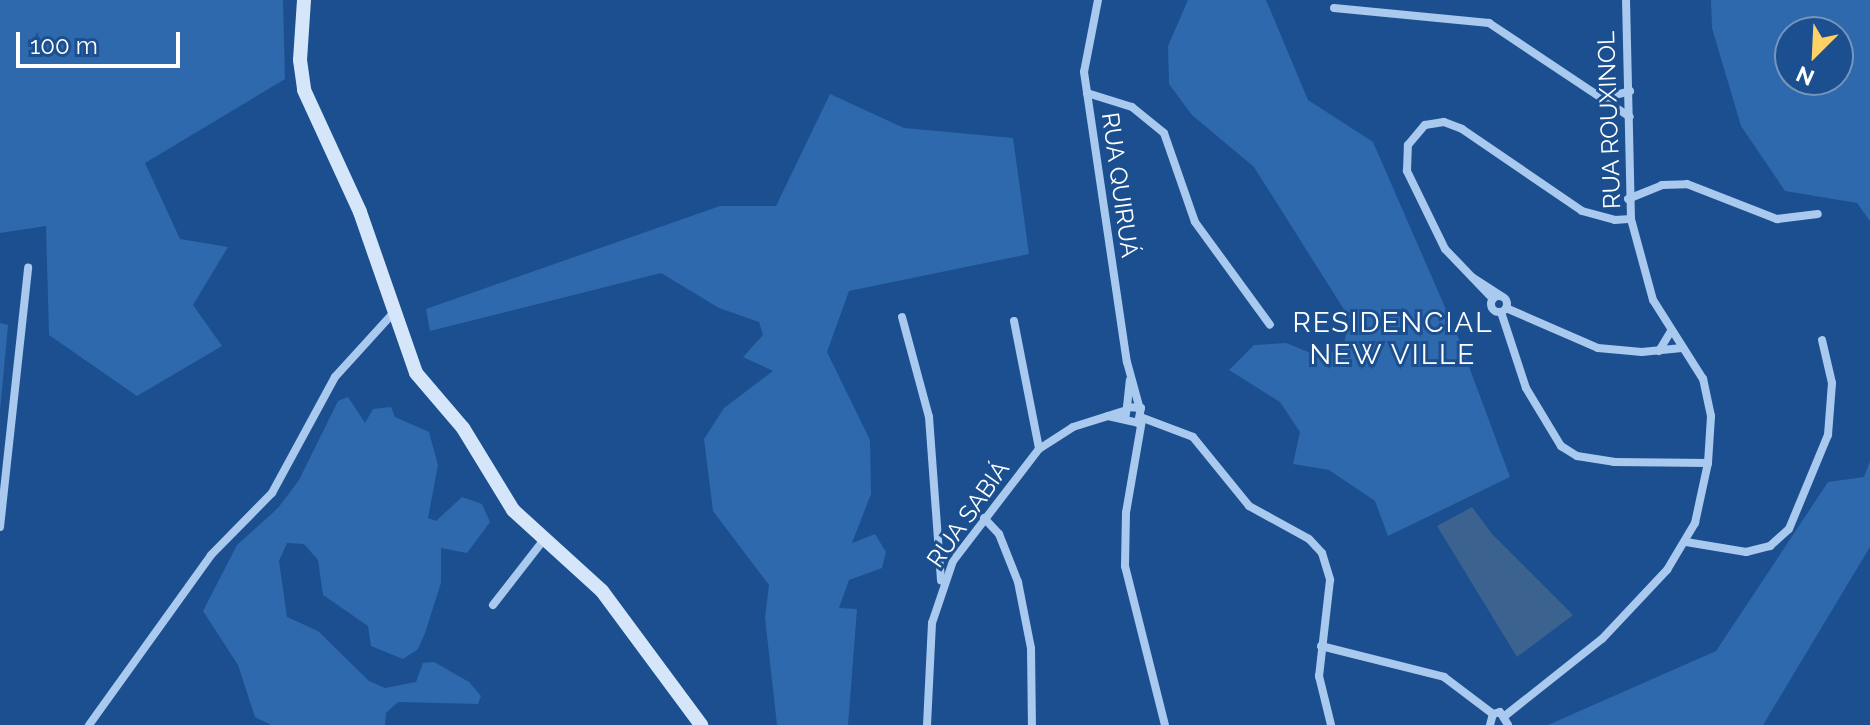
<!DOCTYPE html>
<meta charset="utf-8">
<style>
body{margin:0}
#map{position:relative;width:1870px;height:725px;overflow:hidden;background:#1b4f8f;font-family:Raleway,sans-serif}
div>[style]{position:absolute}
.green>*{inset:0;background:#2e69ad}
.water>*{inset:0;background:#3c6290}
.minor>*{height:8px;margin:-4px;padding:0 4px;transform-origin:4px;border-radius:4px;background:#a9c9ee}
.minor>.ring{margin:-4px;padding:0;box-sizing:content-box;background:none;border:8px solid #a9c9ee;border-radius:50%}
.secondary>*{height:14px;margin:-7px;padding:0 7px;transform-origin:7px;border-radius:7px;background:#d6e6fa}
span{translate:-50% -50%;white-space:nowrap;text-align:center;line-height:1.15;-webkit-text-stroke:6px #1b4f8f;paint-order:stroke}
.street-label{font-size:24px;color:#fff}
.quarter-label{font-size:28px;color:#fff;letter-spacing:2px}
.north{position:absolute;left:1774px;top:16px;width:80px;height:80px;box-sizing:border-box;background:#1b4f8f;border:2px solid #7695bc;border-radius:50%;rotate:204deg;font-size:22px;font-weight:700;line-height:32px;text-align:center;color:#fff}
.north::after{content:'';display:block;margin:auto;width:28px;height:36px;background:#ffd166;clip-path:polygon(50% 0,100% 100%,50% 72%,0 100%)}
.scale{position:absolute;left:16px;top:32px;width:164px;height:36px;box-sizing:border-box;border:4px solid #fff;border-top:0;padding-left:10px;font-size:24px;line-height:28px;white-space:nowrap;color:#fff;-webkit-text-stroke:6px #1b4f8f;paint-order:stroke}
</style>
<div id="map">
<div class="green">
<div style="clip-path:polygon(0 0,283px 0,285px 79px,145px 163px,180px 239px,228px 247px,193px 305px,222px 346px,137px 396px,49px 335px,46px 226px,0 233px)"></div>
<div style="clip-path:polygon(1188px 0,1266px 0,1308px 100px,1373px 142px,1458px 337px,1510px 477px,1388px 536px,1375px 501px,1329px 470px,1293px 464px,1300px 432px,1280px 402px,1229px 370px,1254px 345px,1286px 343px,1323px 358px,1344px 343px,1350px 319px,1254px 167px,1192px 115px,1169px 84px,1168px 46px)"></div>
<div style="clip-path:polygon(evenodd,1711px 0,1870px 0,1870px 221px,1857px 203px,1785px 191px,1741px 126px,1712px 28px,1711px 0,1790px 32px,1838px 32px,1838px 80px,1790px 80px,1790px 32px)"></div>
<div style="clip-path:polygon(830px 94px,904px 128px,1013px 138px,1029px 254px,849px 291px,827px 352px,870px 440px,871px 494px,852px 543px,875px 534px,886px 552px,882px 568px,849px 580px,839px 608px,857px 609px,848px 725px,777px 725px,765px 618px,769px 585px,713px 511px,704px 439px,724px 408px,773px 371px,743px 357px,763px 335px,759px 322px,719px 308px,661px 273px,430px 331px,426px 309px,720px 206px,776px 206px)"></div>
<div style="clip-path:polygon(0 323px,8px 325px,0 411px)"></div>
<div style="clip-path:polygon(348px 397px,365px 423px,373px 409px,391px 407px,395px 417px,429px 432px,438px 465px,428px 518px,436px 521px,462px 497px,482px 504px,490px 522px,467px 553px,441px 548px,441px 583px,425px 633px,418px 649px,403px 659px,371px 646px,368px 626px,323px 595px,318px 560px,304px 544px,287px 543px,279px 561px,287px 617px,318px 631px,369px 681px,385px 688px,416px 682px,423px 663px,434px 662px,469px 682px,481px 696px,478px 704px,398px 702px,386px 713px,385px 725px,271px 725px,255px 717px,238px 665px,203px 611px,237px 545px,278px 508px,299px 480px,338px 401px)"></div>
<div style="clip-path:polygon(1870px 461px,1870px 547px,1763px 725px,1548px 725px,1716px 651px,1828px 482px,1864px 477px)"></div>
</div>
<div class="water">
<div style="clip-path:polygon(1472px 507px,1492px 534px,1573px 615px,1517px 657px,1437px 526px)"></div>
</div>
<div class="minor">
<div style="left:1098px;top:0;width:73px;rotate:101deg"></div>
<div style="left:1084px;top:72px;width:293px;rotate:81.6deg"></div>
<div style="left:1127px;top:362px;width:46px;rotate:74.7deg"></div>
<div style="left:1334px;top:8px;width:156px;rotate:5.5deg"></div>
<div style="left:1489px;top:23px;width:169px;rotate:33.7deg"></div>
<div style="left:1087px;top:93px;width:47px;rotate:17.3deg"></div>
<div style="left:1132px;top:107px;width:41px;rotate:39.1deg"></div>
<div style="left:1164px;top:133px;width:94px;rotate:70.8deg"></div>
<div style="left:1195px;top:222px;width:127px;rotate:53.9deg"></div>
<div style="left:1604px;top:98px;width:27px;rotate:-15deg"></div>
<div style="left:1628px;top:199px;width:37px;rotate:-22deg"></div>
<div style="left:1662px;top:185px;width:25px;rotate:-2deg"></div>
<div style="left:1687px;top:184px;width:97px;rotate:21.3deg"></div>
<div style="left:1777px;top:219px;width:41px;rotate:-7deg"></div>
<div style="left:1472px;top:277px;width:35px;rotate:33deg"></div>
<div class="ring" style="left:1491px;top:296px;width:8px;height:8px"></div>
<div style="left:1493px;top:299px;width:69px;rotate:-133.8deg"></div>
<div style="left:1445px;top:249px;width:87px;rotate:-116deg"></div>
<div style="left:1407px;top:171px;width:26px;rotate:-88deg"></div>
<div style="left:1408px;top:145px;width:26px;rotate:-50deg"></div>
<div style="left:1425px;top:125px;width:19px;rotate:-9deg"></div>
<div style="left:1444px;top:122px;width:19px;rotate:21deg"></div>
<div style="left:1462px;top:129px;width:145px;rotate:34.3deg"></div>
<div style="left:1582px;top:211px;width:34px;rotate:15deg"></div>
<div style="left:1615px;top:220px;width:16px;rotate:-4deg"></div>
<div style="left:1506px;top:308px;width:100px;rotate:23.5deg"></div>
<div style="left:1598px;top:348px;width:44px;rotate:5.2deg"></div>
<div style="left:1642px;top:352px;width:40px;rotate:-5.7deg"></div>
<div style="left:1501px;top:312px;width:80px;rotate:71.8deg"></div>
<div style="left:1526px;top:388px;width:68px;rotate:58.9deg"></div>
<div style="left:1561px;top:446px;width:19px;rotate:32deg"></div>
<div style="left:1577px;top:456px;width:37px;rotate:9deg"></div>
<div style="left:1614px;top:462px;width:94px;rotate:0.6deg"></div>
<div style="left:902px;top:317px;width:104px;rotate:74.9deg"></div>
<div style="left:929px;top:417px;width:164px;rotate:85.8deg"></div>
<div style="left:1014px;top:321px;width:130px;rotate:78.9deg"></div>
<div style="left:1659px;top:351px;width:23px;rotate:-59deg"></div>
<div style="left:1127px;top:407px;width:27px;rotate:-84deg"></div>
<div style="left:1108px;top:416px;width:31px;rotate:13deg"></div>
<div style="left:1138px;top:423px;width:15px;rotate:-79deg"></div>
<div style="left:1141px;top:408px;width:14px;rotate:-176deg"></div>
<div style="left:1127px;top:407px;width:12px;rotate:99deg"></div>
<div style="left:1143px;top:418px;width:53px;rotate:20.8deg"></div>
<div style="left:1193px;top:437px;width:89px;rotate:50.9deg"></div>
<div style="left:1249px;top:506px;width:68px;rotate:28.8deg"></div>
<div style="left:1309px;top:539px;width:19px;rotate:47deg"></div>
<div style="left:1322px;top:553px;width:28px;rotate:73deg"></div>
<div style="left:1330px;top:580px;width:97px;rotate:96.5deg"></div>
<div style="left:1319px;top:676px;width:50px;rotate:76.2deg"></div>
<div style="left:1142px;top:420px;width:94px;rotate:99.8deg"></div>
<div style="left:1126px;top:513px;width:53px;rotate:91.1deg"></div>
<div style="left:1125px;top:566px;width:164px;rotate:75.9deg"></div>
<div style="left:984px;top:518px;width:22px;rotate:47deg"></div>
<div style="left:999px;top:534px;width:52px;rotate:68.4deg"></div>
<div style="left:1018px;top:582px;width:67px;rotate:78.9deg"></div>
<div style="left:1031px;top:648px;width:77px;rotate:89.3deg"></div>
<div style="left:0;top:527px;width:261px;rotate:-83.8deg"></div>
<div style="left:1686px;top:542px;width:61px;rotate:9.5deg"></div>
<div style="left:1746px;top:552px;width:25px;rotate:-14deg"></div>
<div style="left:1770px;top:546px;width:25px;rotate:-42deg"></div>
<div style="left:1789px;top:529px;width:102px;rotate:-67.5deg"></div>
<div style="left:1828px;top:435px;width:52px;rotate:-85.6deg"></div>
<div style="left:1832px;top:383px;width:44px;rotate:-103.1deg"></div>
<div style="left:493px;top:605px;width:86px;rotate:-52.1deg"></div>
<div style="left:1321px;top:646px;width:127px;rotate:14.1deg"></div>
<div style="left:1444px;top:677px;width:61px;rotate:37.1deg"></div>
<div style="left:1506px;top:715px;width:122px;rotate:-38.4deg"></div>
<div style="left:1602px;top:639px;width:95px;rotate:-46.7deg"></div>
<div style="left:1667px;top:570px;width:55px;rotate:-59.2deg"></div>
<div style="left:1695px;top:523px;width:61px;rotate:-77.8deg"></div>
<div style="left:1708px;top:463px;width:47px;rotate:-86.3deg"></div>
<div style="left:1711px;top:416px;width:38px;rotate:-102deg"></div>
<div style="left:1703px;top:379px;width:93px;rotate:-122.3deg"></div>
<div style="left:1653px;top:300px;width:84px;rotate:-105.2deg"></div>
<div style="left:1631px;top:219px;width:219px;rotate:-91.3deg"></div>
<div style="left:89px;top:725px;width:209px;rotate:-54.3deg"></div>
<div style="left:211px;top:555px;width:87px;rotate:-45.5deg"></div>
<div style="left:272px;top:493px;width:132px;rotate:-61.5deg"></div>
<div style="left:335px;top:377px;width:89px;rotate:-47.7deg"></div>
<div style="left:927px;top:725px;width:102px;rotate:-87.2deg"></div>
<div style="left:932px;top:623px;width:65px;rotate:-71.3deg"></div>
<div style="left:953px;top:561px;width:141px;rotate:-52.5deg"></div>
<div style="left:1039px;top:449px;width:40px;rotate:-32.9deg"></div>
<div style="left:1073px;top:427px;width:53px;rotate:-17.4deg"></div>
<div style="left:1490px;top:725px;width:11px;rotate:-75deg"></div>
<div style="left:1493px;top:714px;width:7px;rotate:-16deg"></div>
<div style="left:1500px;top:712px;width:15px;rotate:58deg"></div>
</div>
<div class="secondary">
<div style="left:304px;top:0;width:60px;rotate:93.8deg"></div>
<div style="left:300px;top:60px;width:30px;rotate:82deg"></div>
<div style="left:304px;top:90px;width:134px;rotate:65.3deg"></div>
<div style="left:360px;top:212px;width:170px;rotate:70.8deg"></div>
<div style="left:416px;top:373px;width:72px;rotate:49.5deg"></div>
<div style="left:463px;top:428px;width:96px;rotate:58.6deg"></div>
<div style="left:513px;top:510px;width:120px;rotate:42.3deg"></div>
<div style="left:602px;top:591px;width:167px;rotate:53.5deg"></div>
</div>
<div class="street-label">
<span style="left:1609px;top:120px;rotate:-92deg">RUA ROUXINOL</span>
<span style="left:1120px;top:185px;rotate:82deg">RUA QUIRUÁ</span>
<span style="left:968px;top:514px;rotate:-55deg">RUA SABIÁ</span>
</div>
<div class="quarter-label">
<span style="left:1393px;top:339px">RESIDENCIAL<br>NEW VILLE</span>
</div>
<div class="north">N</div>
<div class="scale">100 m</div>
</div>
